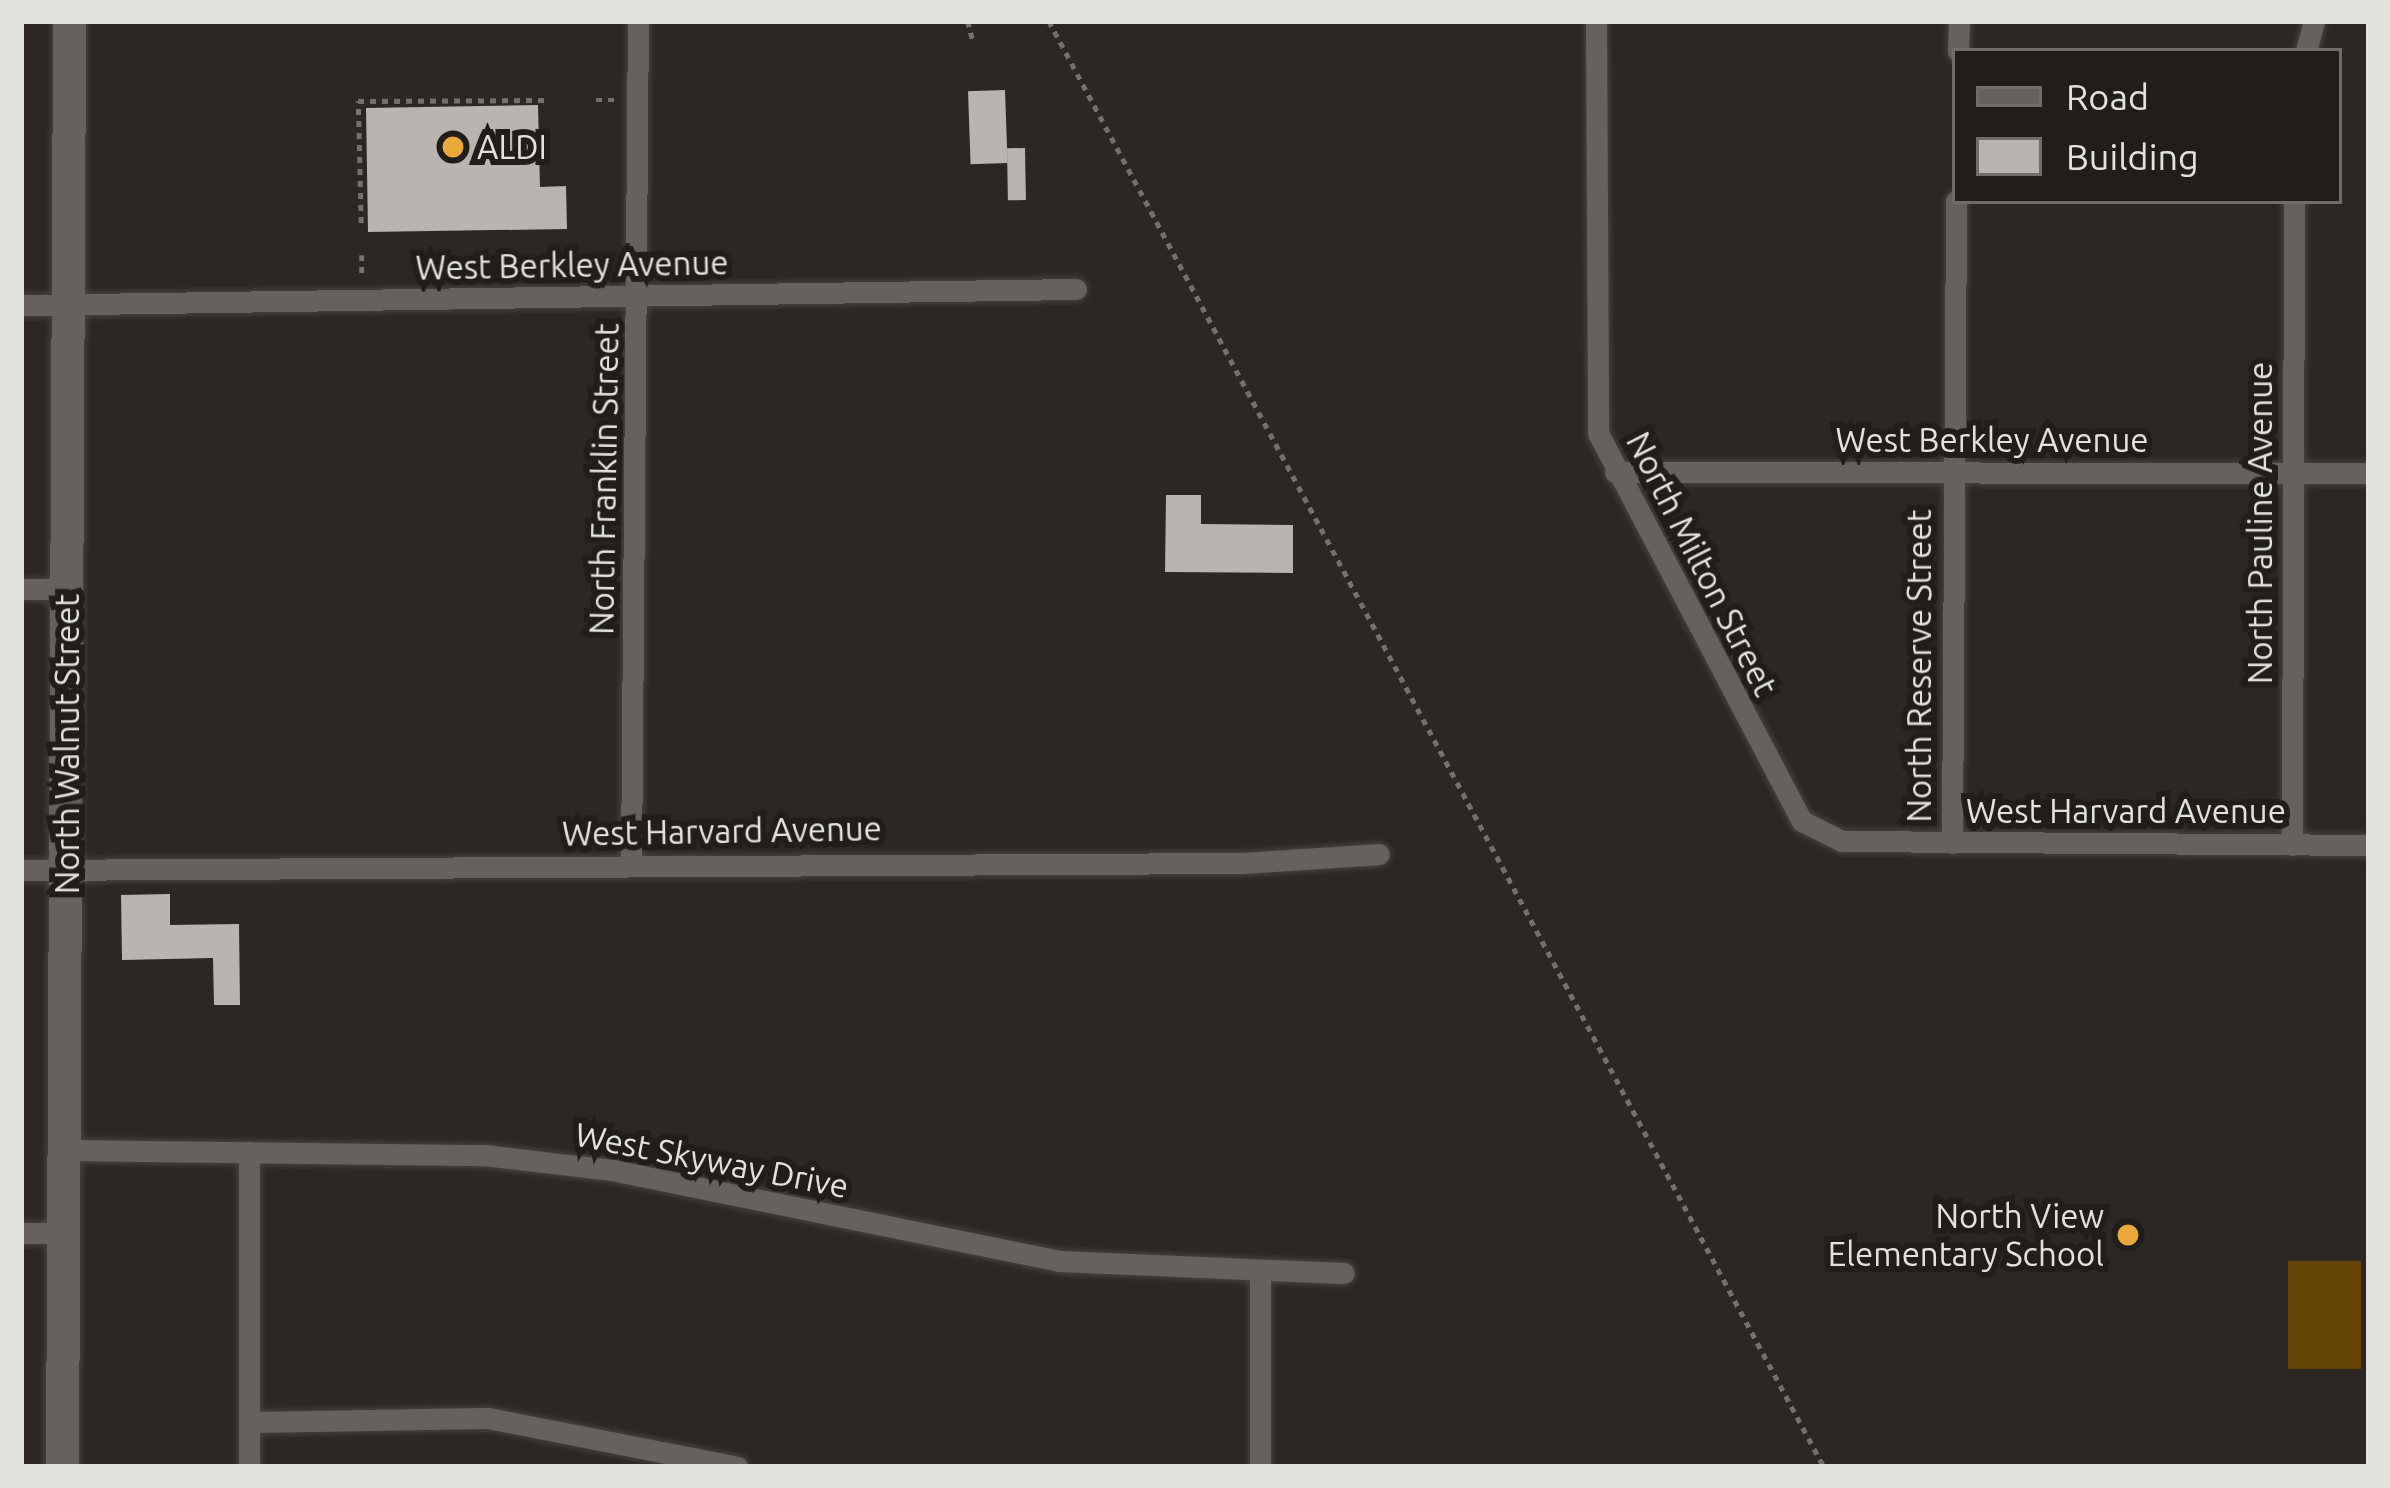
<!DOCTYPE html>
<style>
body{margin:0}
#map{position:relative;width:2390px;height:1488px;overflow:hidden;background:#2b2723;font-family:Ubuntu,sans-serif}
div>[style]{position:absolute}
.green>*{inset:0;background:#664408;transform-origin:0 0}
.building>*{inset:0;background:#b8b4af;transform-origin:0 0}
.path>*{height:4.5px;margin-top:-2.25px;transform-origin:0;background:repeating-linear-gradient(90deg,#73706d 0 6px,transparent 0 12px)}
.roads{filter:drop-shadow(0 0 3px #45423f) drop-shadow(0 0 3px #45423f)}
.street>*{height:21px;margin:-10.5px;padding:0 10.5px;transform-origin:10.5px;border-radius:10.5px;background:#65625d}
.secondary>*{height:33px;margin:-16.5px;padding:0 16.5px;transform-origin:16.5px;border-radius:16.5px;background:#65625d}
.dots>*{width:33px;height:33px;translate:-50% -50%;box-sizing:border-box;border:6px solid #211e1a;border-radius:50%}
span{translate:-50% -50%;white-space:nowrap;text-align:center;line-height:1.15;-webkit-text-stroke:12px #211e1a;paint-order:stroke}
.poi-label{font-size:33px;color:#e4e2df}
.left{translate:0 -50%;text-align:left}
.right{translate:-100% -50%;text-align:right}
.street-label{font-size:33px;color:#e4e2df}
.frame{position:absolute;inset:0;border:24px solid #e4e2df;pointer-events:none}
.legend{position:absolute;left:1952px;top:48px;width:390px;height:156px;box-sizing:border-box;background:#211e1a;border:3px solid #6f6c69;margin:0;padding:15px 21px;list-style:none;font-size:36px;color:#e4e2df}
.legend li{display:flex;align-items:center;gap:24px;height:60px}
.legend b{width:60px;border:3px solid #6f6c69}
</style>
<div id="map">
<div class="green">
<div style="left:2288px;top:1261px;width:73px;height:108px"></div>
</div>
<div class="building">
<div style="left:1005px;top:90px;width:73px;height:37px;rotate:88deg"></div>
<div style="clip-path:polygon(538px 105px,540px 187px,566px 186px,567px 229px,368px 232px,366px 108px)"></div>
<div style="left:1025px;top:148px;width:52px;height:18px;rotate:89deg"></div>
<div style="clip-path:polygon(1166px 495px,1201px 495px,1201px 524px,1293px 525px,1293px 573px,1165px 572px)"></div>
<div style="clip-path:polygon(170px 894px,170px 925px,239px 924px,240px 1005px,214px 1005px,213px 958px,122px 960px,121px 895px)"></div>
</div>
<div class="path">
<div style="left:968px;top:21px;width:21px;rotate:76deg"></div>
<div style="left:1049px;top:21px;width:1641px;rotate:61.81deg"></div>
<div style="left:596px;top:100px;width:22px"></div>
<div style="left:361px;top:223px;width:122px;rotate:-91.4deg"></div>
<div style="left:358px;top:101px;width:187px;rotate:-0.3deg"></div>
<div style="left:362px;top:255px;width:20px;rotate:90deg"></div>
</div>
<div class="roads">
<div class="street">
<div style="left:1596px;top:21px;width:412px;rotate:89.7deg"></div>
<div style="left:1598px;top:433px;width:438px;rotate:62.3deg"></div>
<div style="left:1802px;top:821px;width:45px;rotate:26.6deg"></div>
<div style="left:1842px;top:841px;width:527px;rotate:0.43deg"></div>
<div style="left:1958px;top:51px;width:30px;rotate:-88deg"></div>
<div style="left:2306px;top:51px;width:31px;rotate:-75deg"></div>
<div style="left:21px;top:305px;width:1055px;rotate:-0.87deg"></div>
<div style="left:1615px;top:472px;width:754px;rotate:0.08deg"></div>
<div style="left:21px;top:589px;width:47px"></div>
<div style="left:1952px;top:843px;width:642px;rotate:-89.64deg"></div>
<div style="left:2292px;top:845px;width:644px;rotate:-89.82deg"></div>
<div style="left:631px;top:866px;width:845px;rotate:-89.53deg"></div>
<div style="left:21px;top:870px;width:1220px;rotate:-0.33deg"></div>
<div style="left:1241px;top:863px;width:138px;rotate:-3.7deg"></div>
<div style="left:64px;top:1150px;width:420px;rotate:0.7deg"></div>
<div style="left:484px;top:1155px;width:129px;rotate:6.7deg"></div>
<div style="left:612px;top:1170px;width:455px;rotate:11.5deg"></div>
<div style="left:1058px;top:1261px;width:286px;rotate:2.4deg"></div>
<div style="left:249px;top:1152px;width:315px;rotate:90deg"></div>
<div style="left:21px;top:1233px;width:43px"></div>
<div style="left:249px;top:1422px;width:239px;rotate:-1deg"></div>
<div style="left:488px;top:1418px;width:254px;rotate:11.1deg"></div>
<div style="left:1260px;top:1467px;width:195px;rotate:-90deg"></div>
</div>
<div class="secondary">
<div style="left:62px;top:1467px;width:1446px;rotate:-89.72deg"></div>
</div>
</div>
<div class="dots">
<div style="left:453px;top:147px;background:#eca93b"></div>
<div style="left:2128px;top:1235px;background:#eca93b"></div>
</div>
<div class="poi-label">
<span class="left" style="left:477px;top:147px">ALDI</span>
<span class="right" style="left:2104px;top:1235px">North View<br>Elementary School</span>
</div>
<div class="street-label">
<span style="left:572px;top:265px;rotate:-1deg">West Berkley Avenue</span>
<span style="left:1992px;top:440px">West Berkley Avenue</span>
<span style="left:604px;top:479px;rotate:-89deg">North Franklin Street</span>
<span style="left:2260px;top:523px;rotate:-90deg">North Pauline Avenue</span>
<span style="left:1702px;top:564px;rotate:63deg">North Milton Street</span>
<span style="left:1919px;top:666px;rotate:-90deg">North Reserve Street</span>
<span style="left:67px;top:744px;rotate:-90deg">North Walnut Street</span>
<span style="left:2126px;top:811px">West Harvard Avenue</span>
<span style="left:722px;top:831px;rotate:-1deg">West Harvard Avenue</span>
<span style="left:712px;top:1160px;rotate:11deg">West Skyway Drive</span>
</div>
<div class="frame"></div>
<ul class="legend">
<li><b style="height:15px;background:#65625d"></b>Road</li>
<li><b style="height:33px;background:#b8b4af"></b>Building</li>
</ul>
</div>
